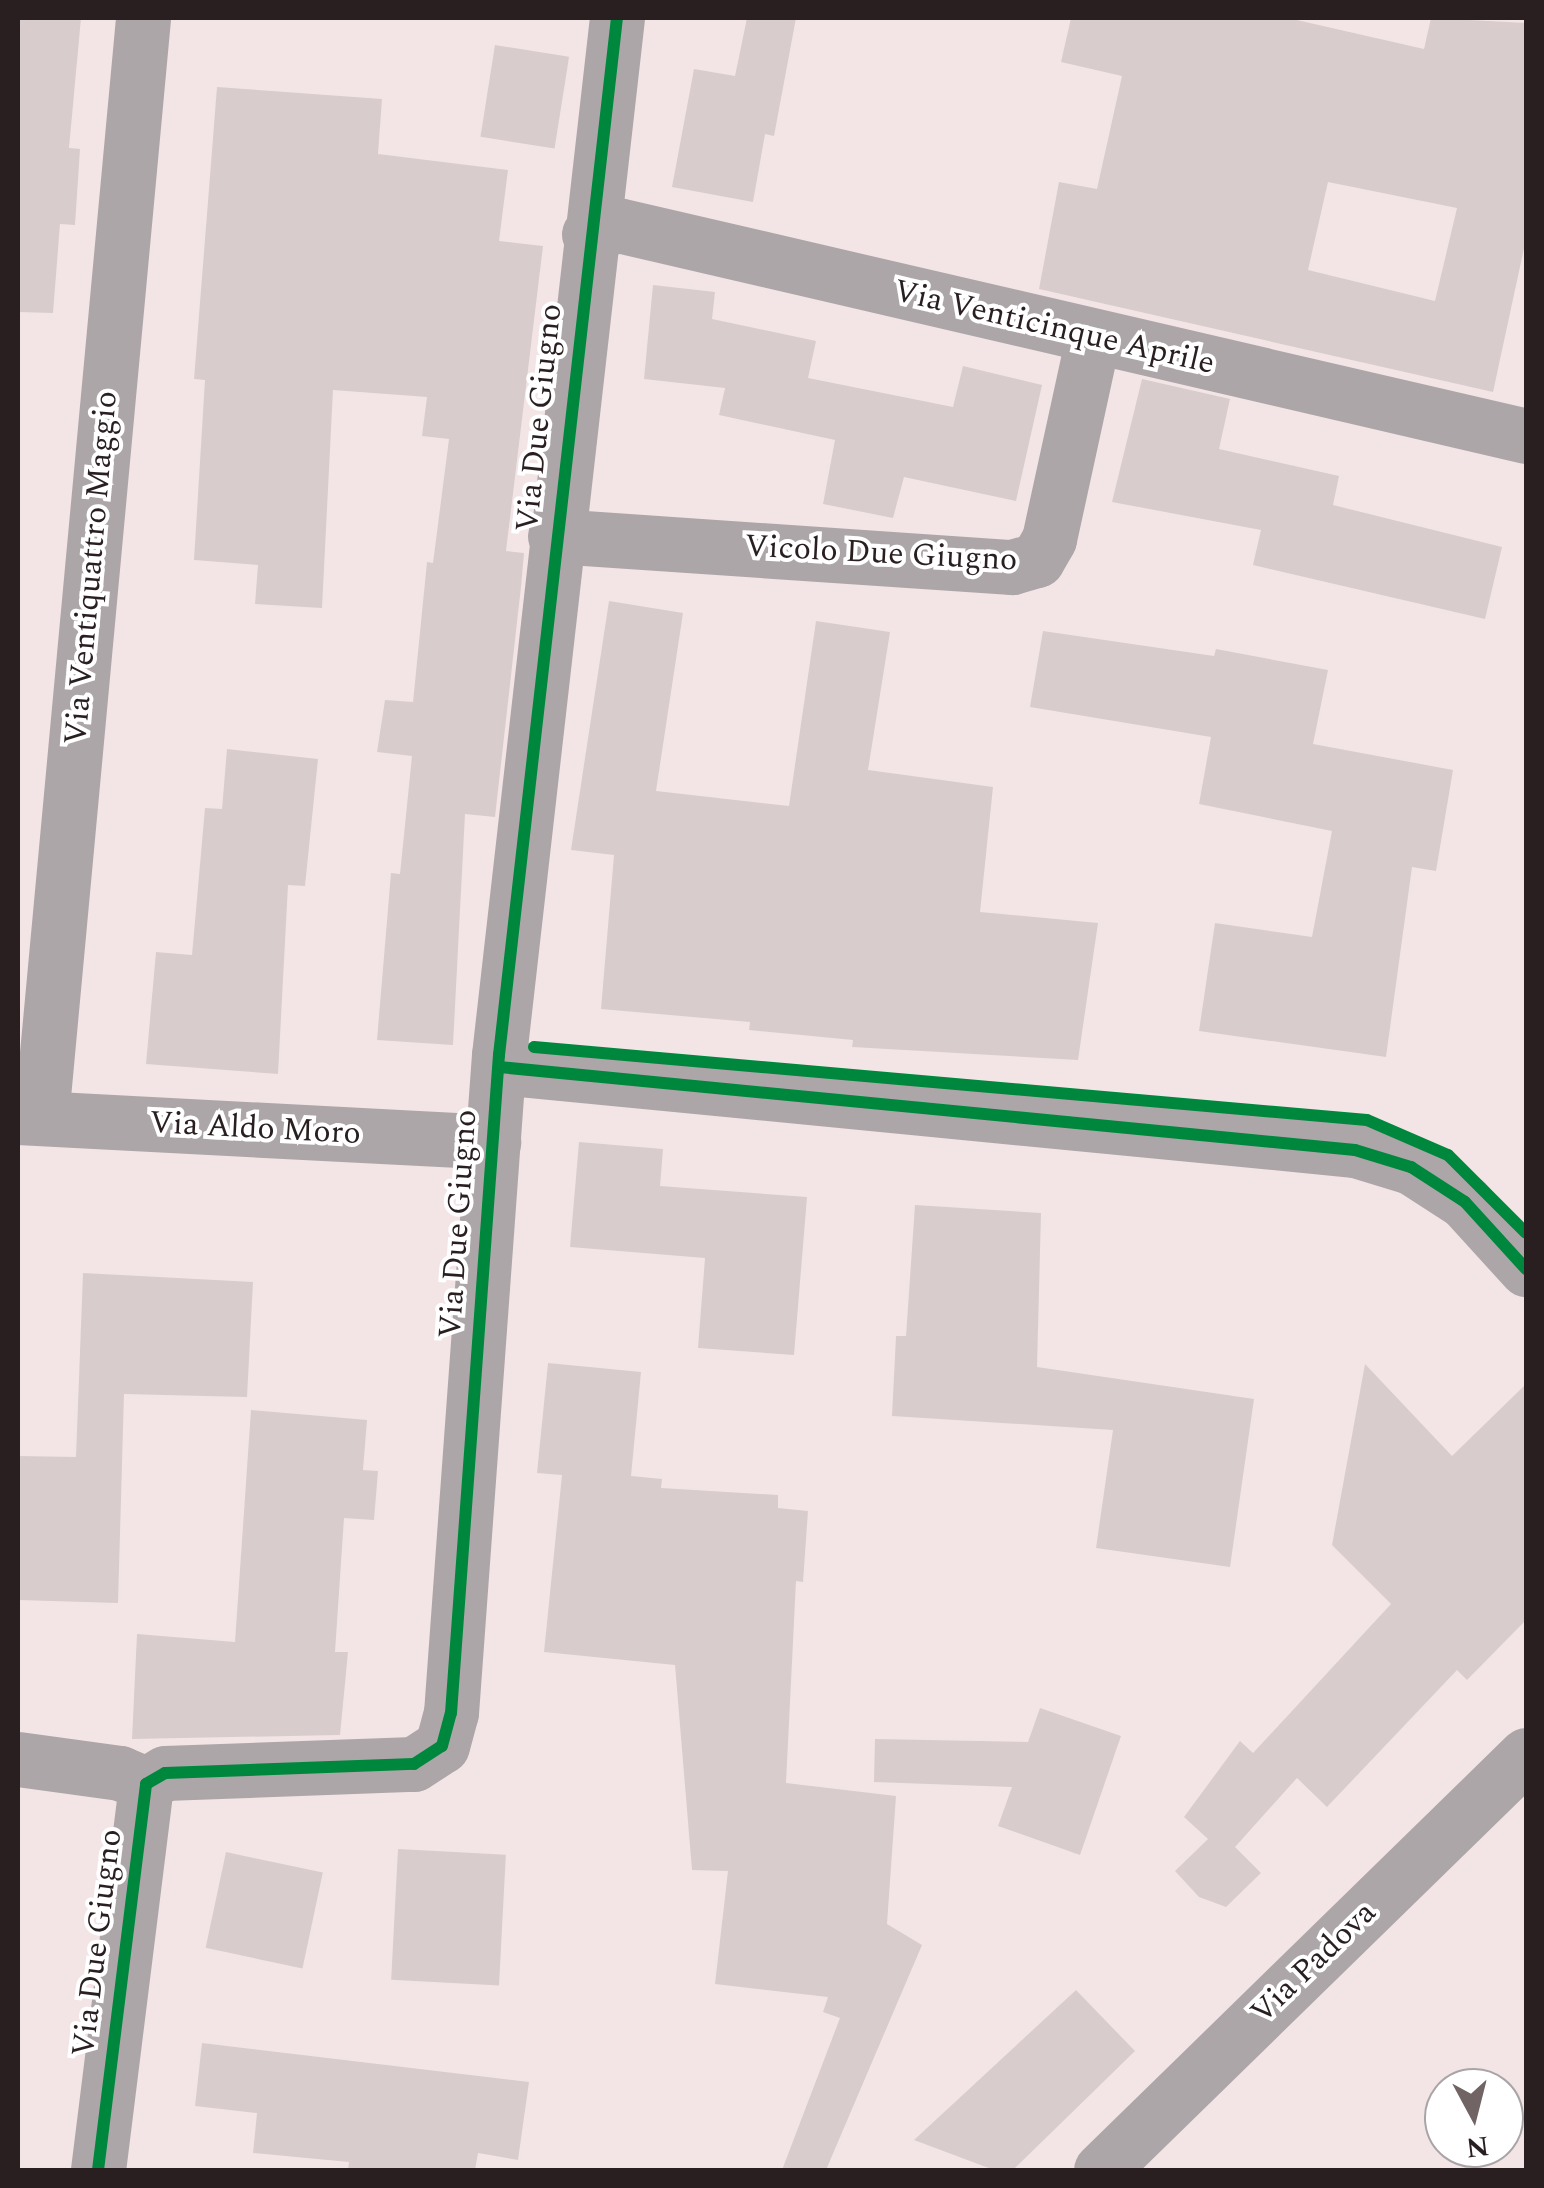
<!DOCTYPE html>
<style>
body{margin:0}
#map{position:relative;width:1544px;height:2188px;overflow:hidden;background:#f3e5e6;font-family:Spectral,serif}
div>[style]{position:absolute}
.building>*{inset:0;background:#d8cdcc;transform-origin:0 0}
.minor>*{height:55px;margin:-27.5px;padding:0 27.5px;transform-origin:27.5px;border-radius:27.5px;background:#ada6a8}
.tertiary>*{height:55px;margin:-27.5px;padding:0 27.5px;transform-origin:27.5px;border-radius:27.5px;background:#ada6a8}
.cycleway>*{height:12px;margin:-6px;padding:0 6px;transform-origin:6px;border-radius:6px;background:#00873e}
span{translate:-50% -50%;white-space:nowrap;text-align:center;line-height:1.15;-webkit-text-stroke:8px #fff;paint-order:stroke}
.street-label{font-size:32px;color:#291f20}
.frame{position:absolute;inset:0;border:20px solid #291f20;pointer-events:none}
.north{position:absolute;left:1424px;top:2068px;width:100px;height:100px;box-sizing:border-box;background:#fff;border:2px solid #a9a5a6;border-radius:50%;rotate:173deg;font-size:28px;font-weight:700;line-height:40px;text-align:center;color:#291f20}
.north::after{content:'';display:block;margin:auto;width:35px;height:45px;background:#706465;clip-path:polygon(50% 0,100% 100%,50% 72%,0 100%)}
</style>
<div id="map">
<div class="building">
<div style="clip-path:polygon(18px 18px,81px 18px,69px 148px,80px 149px,75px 225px,60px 224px,53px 313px,18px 312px)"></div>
<div style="clip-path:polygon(747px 18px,796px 18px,774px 136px,765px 134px,753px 202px,672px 187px,694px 69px,735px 76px)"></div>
<div style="clip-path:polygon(evenodd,1071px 18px,1288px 18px,1424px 49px,1431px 18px,1526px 23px,1526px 239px,1493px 392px,1039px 289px,1059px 182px,1097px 189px,1122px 76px,1061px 62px,1071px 18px,1328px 182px,1457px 208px,1435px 301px,1308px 270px,1328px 182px)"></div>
<div style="left:495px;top:45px;width:75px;height:93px;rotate:9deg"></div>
<div style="clip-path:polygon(217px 87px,382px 99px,378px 154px,508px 170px,499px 241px,543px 246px,506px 551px,524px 553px,521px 587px,495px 817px,465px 814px,453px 1045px,377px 1040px,391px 873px,400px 874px,412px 756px,377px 752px,385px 700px,413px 702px,427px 562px,433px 563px,449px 439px,422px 436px,427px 397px,333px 390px,322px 608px,255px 604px,258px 565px,194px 560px,205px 380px,194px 379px)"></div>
<div style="clip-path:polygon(653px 285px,715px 292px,712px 319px,816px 341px,808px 378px,953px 407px,963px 366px,1042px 385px,1016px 501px,904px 477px,893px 518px,823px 504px,835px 440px,719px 415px,725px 388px,644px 379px)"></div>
<div style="clip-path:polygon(1142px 379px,1230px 399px,1219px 449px,1339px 476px,1333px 505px,1502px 547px,1485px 619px,1253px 565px,1261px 530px,1112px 502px)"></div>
<div style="clip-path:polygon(609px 601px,683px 613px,656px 791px,789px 806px,816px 621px,890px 632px,868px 770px,993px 787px,980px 912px,1098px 923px,1078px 1060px,852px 1047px,853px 1040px,749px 1030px,750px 1022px,601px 1009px,614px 855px,571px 850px)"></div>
<div style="clip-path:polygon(1043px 631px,1214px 656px,1216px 649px,1328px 670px,1313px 744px,1453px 770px,1436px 871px,1412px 867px,1386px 1057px,1199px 1031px,1215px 923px,1312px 937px,1332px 831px,1199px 804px,1211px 737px,1030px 707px)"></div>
<div style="clip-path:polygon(227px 749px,318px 759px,305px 886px,288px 885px,278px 1074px,146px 1064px,156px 952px,192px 955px,205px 808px,222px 809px)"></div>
<div style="clip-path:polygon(579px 1142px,663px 1149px,660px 1186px,807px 1197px,794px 1355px,698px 1348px,705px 1258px,570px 1247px)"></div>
<div style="clip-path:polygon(915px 1205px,1041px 1213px,1037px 1367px,1254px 1399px,1230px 1567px,1096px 1548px,1113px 1430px,892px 1416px,896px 1336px,906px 1336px)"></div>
<div style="clip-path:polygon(83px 1273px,253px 1282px,247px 1397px,124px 1394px,118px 1603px,18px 1600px,18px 1456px,76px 1457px)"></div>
<div style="clip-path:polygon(548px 1363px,641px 1372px,631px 1476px,662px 1479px,661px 1488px,778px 1495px,778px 1508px,808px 1511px,803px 1582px,796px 1581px,786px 1783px,896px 1796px,887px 1924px,922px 1945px,826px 2170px,782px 2170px,840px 2018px,823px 2012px,828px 1997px,715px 1984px,728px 1871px,692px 1870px,675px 1665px,544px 1652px,562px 1475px,537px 1473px)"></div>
<div style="clip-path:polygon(1365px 1364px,1452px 1456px,1526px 1384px,1526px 1620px,1467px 1680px,1457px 1670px,1327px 1807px,1297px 1778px,1235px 1847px,1261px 1873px,1226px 1907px,1199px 1897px,1175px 1871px,1208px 1839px,1184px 1817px,1240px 1741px,1253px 1753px,1391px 1604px,1332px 1545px)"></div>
<div style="clip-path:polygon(251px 1410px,367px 1420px,363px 1470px,378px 1471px,374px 1520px,344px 1518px,335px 1652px,348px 1652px,340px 1735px,132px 1739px,137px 1634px,235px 1642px)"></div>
<div style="clip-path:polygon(1040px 1708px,1121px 1736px,1080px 1855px,998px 1826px,1012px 1787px,874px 1782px,875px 1739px,1028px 1742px)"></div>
<div style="left:398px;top:1849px;width:108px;height:131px;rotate:3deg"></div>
<div style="left:226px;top:1852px;width:99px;height:98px;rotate:12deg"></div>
<div style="clip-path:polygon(1076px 1990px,1135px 2051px,1013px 2170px,994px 2170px,914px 2140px)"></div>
<div style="clip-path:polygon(202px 2043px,529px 2082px,518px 2160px,478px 2153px,475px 2170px,348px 2170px,349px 2162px,253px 2153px,257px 2113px,195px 2106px)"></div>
</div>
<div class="minor">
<div style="left:589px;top:234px;width:30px;rotate:-17deg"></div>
<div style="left:618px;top:225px;width:932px;rotate:13.08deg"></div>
<div style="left:555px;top:536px;width:458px;rotate:3.9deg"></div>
<div style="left:1012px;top:567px;width:26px;rotate:-16deg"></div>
<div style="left:1037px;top:560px;width:24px;rotate:-60deg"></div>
<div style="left:1049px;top:539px;width:207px;rotate:-77.7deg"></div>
<div style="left:499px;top:1067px;width:860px;rotate:5.54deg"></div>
<div style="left:1355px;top:1150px;width:59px;rotate:16.9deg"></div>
<div style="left:1411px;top:1167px;width:64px;rotate:32.9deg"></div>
<div style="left:1465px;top:1202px;width:91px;rotate:47.7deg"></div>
<div style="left:18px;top:1117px;width:476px;rotate:3deg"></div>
<div style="left:41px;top:1118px;width:1105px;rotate:-84.7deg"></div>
<div style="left:18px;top:1759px;width:103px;rotate:7.8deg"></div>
<div style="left:120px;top:1773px;width:28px;rotate:23deg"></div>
<div style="left:98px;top:2170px;width:389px;rotate:-82.9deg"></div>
<div style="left:146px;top:1784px;width:22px;rotate:-30deg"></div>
<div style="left:165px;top:1773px;width:249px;rotate:-2.1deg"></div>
<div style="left:414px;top:1764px;width:33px;rotate:-33deg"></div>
<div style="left:442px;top:1746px;width:34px;rotate:-75deg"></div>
<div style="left:451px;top:1713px;width:660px;rotate:-85.83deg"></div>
<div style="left:499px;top:1055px;width:1044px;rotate:-83.51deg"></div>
</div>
<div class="tertiary">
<div style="left:1101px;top:2170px;width:594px;rotate:-44.32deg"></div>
</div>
<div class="cycleway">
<div style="left:534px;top:1047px;width:836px;rotate:5.01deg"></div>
<div style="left:1367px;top:1120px;width:88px;rotate:23.4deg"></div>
<div style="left:1448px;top:1155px;width:110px;rotate:45deg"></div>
<div style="left:499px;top:1067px;width:860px;rotate:5.54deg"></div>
<div style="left:1355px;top:1150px;width:59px;rotate:16.9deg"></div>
<div style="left:1411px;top:1167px;width:64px;rotate:32.9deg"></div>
<div style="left:1465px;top:1202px;width:91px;rotate:47.7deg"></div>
<div style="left:98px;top:2170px;width:389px;rotate:-82.9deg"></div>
<div style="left:146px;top:1784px;width:22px;rotate:-30deg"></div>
<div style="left:165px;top:1773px;width:249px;rotate:-2.1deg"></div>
<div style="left:414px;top:1764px;width:33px;rotate:-33deg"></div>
<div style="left:442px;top:1746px;width:34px;rotate:-75deg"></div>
<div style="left:451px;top:1713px;width:660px;rotate:-85.83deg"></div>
<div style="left:499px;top:1055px;width:1044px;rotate:-83.51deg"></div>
</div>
<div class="street-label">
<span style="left:1054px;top:328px;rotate:13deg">Via Venticinque Aprile</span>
<span style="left:540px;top:418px;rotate:-84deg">Via Due Giugno</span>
<span style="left:881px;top:554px;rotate:3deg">Vicolo Due Giugno</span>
<span style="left:92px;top:568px;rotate:-85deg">Via Ventiquattro Maggio</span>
<span style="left:255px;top:1129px;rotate:3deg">Via Aldo Moro</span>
<span style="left:459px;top:1224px;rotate:-86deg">Via Due Giugno</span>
<span style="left:98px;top:1943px;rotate:-83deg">Via Due Giugno</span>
<span style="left:1314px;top:1963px;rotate:-44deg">Via Padova</span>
</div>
<div class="frame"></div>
<div class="north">N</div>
</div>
